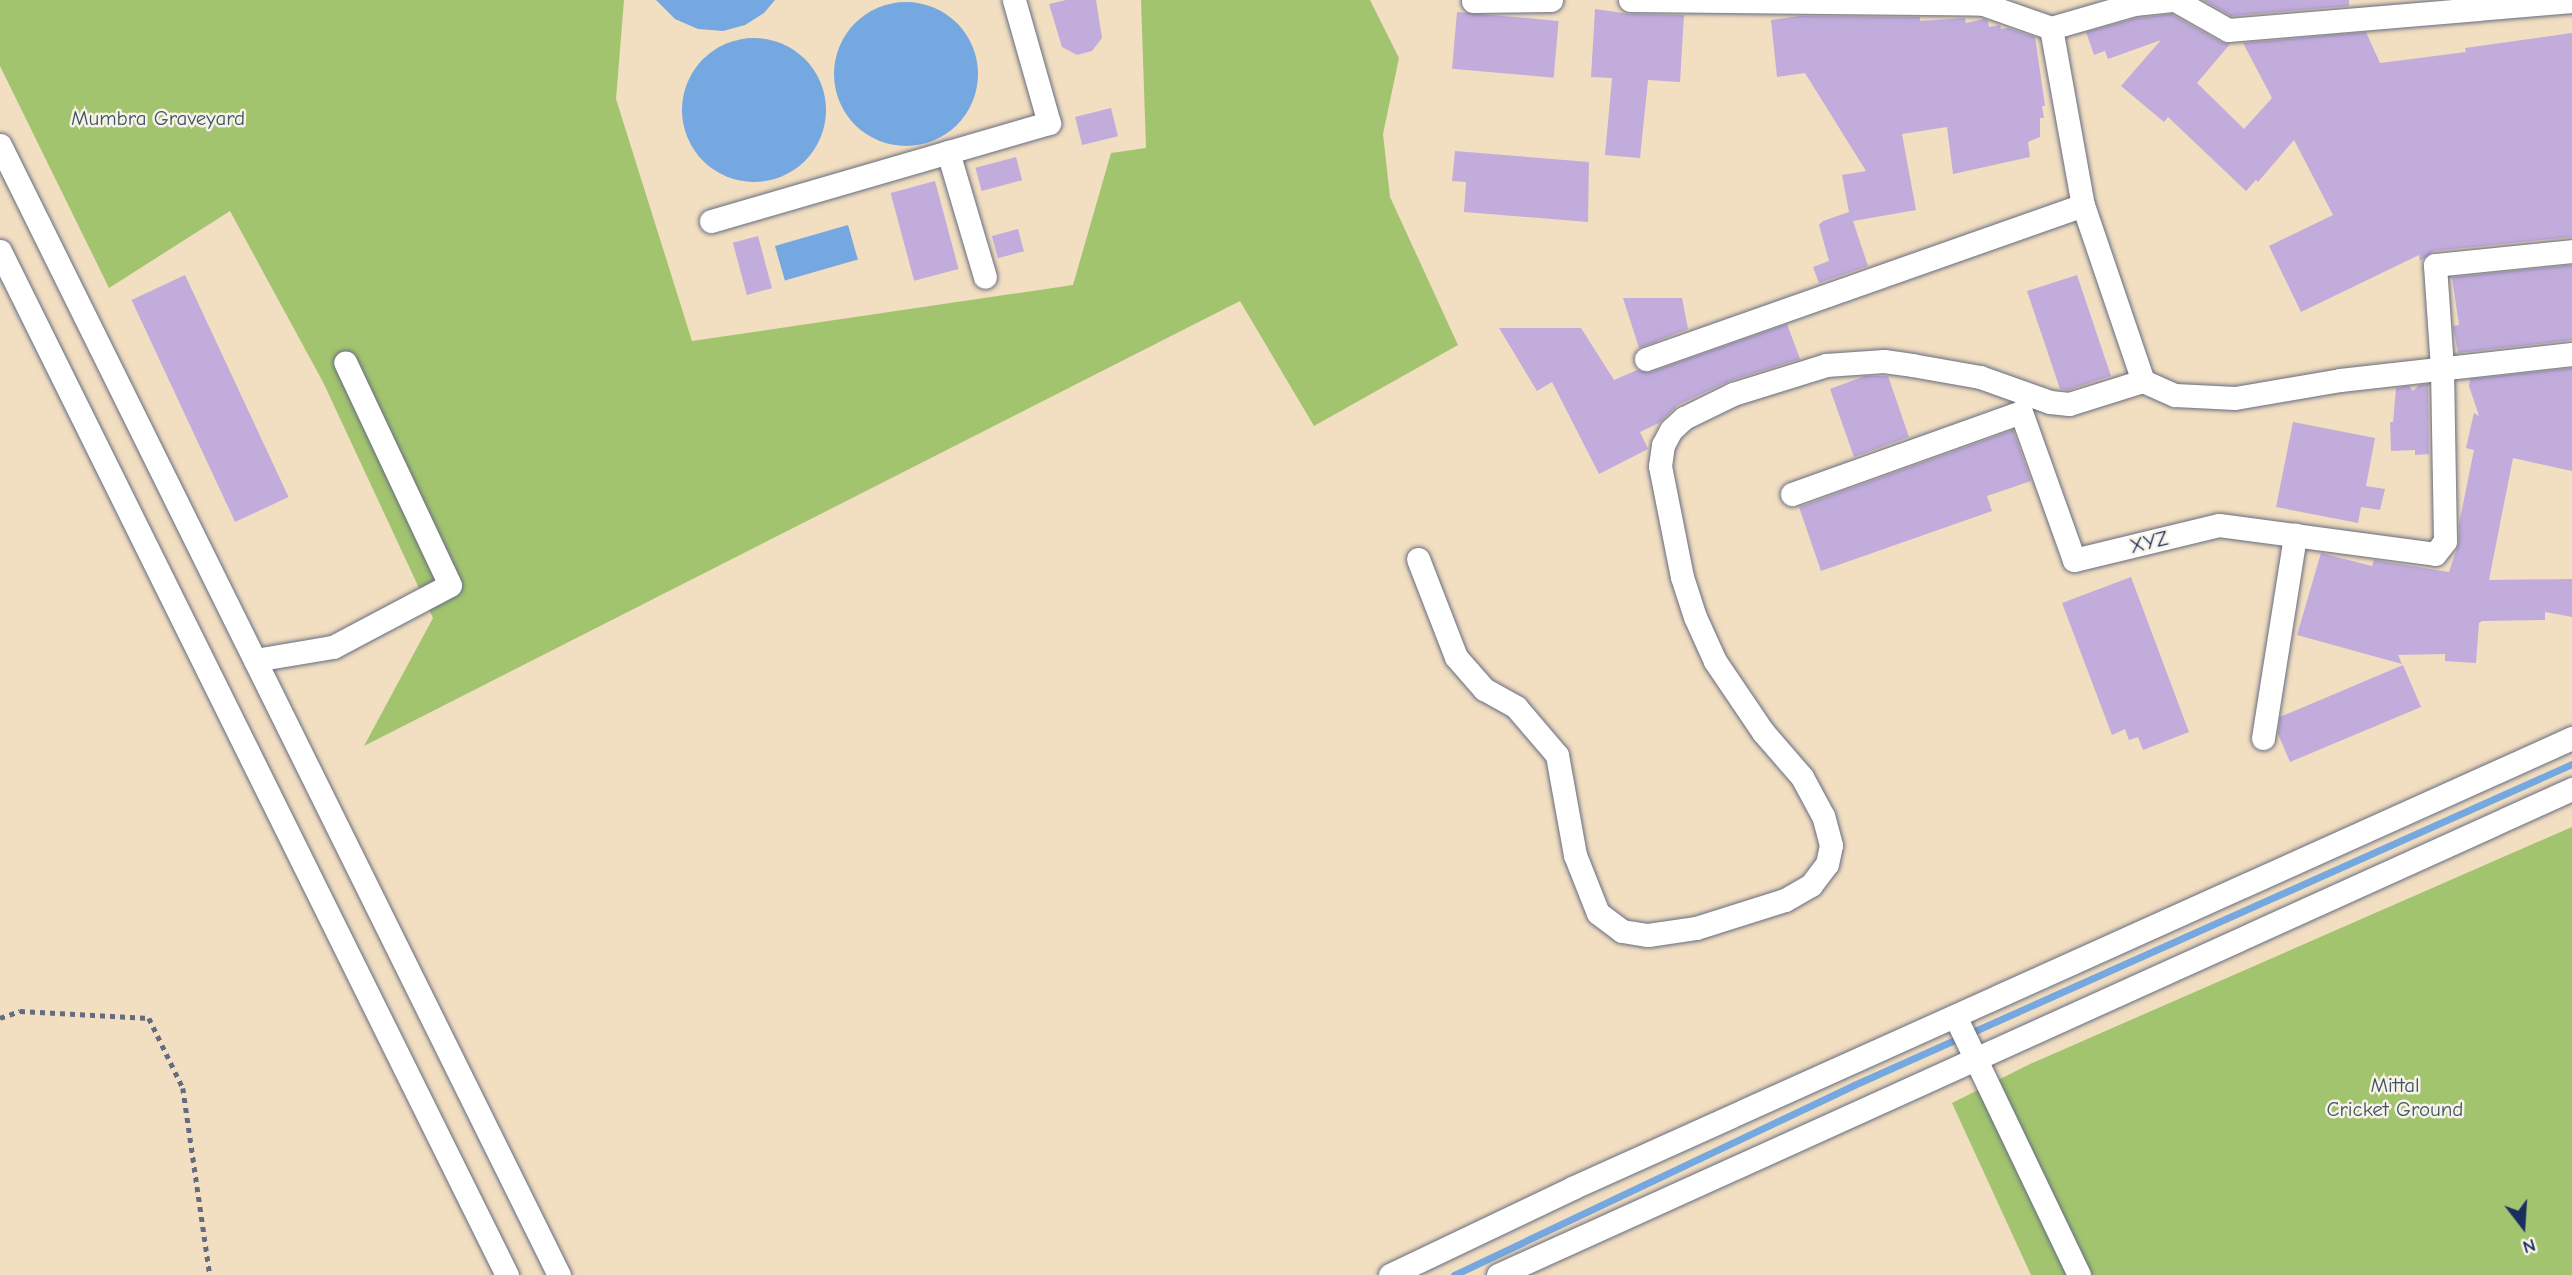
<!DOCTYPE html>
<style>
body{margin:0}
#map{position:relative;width:2572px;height:1275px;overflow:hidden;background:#f2dec0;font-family:"Comic Neue",sans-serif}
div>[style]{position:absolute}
.green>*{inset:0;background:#a2c46e}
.water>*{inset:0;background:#75a7e0;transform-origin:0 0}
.round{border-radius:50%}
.stream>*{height:7px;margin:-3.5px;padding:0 3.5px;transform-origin:3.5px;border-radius:3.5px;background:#75a7e0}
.building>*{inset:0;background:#c2acdc;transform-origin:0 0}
.path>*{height:4.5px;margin-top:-2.25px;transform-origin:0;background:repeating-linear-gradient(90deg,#666c80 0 5px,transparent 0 10px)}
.roads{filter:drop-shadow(0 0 2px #666c80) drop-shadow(0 0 2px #666c80)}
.minor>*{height:23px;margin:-11.5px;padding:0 11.5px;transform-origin:11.5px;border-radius:11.5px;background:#fff}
span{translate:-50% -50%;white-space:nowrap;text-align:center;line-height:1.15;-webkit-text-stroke:5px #f7f3e8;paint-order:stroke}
.park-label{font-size:21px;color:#3d5462}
.street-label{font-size:21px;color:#1b2f5e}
.north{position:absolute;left:2488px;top:1191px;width:70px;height:70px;-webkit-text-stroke:5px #f7f3e8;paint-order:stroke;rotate:163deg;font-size:19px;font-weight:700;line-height:28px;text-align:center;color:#1b2f5e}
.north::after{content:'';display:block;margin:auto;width:24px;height:32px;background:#1b2f5e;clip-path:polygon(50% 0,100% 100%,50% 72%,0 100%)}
</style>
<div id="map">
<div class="green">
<div style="clip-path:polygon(0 0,624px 0,616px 99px,692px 341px,1073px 285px,1111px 153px,1146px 148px,1141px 0,1370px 0,1399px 58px,1383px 134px,1390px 197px,1458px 345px,1314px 426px,1240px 301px,364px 746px,433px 618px,323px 382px,230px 211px,109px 288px,0 66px)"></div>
<div style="clip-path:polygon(2572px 827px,2572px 1275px,2031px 1275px,1952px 1103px,2030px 1064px)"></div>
</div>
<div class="water">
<div style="clip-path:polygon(656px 0,775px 0,764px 13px,745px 25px,723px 31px,698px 29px,675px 19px)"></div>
<div class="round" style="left:834px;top:2px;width:144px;height:144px"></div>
<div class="round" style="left:682px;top:38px;width:144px;height:144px"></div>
<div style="left:848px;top:225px;width:36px;height:76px;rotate:74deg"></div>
</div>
<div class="stream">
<div style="left:1454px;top:1275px;width:443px;rotate:-25.4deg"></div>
<div style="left:1854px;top:1085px;width:786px;rotate:-24.09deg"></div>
</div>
<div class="building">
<div style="clip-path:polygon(1066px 0,1096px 0,1102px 38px,1092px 51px,1077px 55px,1062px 47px,1049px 4px)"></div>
<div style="clip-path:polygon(2203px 0,2349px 0,2349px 6px,2231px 16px)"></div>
<div style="clip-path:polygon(1595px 9px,1630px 14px,1684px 15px,1680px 82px,1648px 80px,1640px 158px,1605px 155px,1612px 78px,1591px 77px)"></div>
<div style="left:1457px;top:12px;width:102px;height:57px;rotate:5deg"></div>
<div style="clip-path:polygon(2171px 14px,2221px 42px,2230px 44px,2197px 83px,2244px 129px,2272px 98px,2243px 43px,2366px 32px,2380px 63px,2466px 52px,2465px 48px,2572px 33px,2572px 237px,2434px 251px,2420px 261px,2419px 255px,2301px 312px,2269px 246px,2333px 215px,2294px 140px,2258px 182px,2256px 180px,2246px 191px,2168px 117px,2164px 122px,2121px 86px,2161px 40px,2108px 59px,2105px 51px,2094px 55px,2086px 32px,2137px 18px)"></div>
<div style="clip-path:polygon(1800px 16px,1920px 17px,1920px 21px,1965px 18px,1966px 23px,1984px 19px,1988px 21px,1989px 27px,2000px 25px,2001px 29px,2008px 28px,2035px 37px,2045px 106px,2042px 106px,2044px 118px,2040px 118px,2040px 137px,2028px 142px,2030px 157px,1953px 174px,1947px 127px,1902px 134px,1916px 210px,1853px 221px,1868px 266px,1819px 283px,1813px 267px,1829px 261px,1819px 225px,1823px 221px,1849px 212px,1842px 175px,1866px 171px,1805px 73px,1777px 77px,1771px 20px)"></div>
<div style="left:1111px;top:108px;width:29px;height:37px;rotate:76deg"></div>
<div style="clip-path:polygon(1455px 151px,1589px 162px,1588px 222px,1464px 212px,1466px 182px,1452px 181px)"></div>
<div style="left:1016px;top:157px;width:24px;height:42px;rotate:75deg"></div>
<div style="left:935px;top:181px;width:91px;height:46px;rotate:75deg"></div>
<div style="left:1018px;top:229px;width:23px;height:27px;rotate:75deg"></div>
<div style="left:758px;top:236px;width:54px;height:26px;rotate:75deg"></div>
<div style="clip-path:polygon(2572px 265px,2572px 340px,2458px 353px,2453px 326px,2459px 325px,2452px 277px)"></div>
<div style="left:185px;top:275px;width:245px;height:59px;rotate:65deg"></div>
<div style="clip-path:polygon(2077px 275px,2111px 376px,2068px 390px,2060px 389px,2027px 291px)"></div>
<div style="clip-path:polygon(1623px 298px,1682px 298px,1688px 329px,1639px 348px)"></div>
<div style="clip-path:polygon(1787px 324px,1800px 359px,1729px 381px,1678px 405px,1659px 423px,1640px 432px,1648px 449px,1599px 474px,1552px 382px,1537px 391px,1499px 328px,1581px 328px,1614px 380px,1637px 370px,1651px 372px)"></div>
<div style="clip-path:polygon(2572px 368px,2572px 471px,2513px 458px,2489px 580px,2572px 579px,2572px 617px,2545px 612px,2545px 620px,2482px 621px,2479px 623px,2476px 663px,2445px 661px,2445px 654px,2398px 655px,2402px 664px,2297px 635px,2321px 553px,2372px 566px,2374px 560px,2449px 572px,2459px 542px,2459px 524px,2474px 450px,2466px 448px,2474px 413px,2479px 416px,2469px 386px,2470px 379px)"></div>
<div style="clip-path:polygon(1865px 376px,1888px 376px,1909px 437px,1854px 457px,1830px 389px)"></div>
<div style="clip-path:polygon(2428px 384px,2429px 454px,2415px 455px,2415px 450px,2391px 451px,2390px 422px,2393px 422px,2396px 388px,2409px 386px,2413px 391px,2419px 385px)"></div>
<div style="clip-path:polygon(2293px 422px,2375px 438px,2366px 486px,2385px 489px,2380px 510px,2361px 507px,2358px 523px,2276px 507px)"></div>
<div style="clip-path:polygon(2013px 430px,2031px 481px,1987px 496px,1992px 511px,1821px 571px,1799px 507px)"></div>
<div style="clip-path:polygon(2131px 577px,2189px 732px,2143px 750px,2138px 737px,2129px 740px,2125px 729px,2112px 735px,2062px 603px)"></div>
<div style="clip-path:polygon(2403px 665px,2421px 707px,2290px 762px,2278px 734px,2280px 717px)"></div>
</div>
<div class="path">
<div style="left:0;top:1018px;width:21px;rotate:-19deg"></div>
<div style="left:20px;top:1011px;width:129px;rotate:3.1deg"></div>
<div style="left:149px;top:1018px;width:78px;rotate:64.1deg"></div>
<div style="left:183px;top:1088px;width:189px;rotate:81.8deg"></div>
</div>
<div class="roads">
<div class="minor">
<div style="left:1630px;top:0;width:353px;rotate:0.6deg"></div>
<div style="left:1983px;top:4px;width:72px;rotate:19.4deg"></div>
<div style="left:2051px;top:28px;width:86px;rotate:-16.1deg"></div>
<div style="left:2134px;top:4px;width:36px;rotate:-6deg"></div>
<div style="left:2175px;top:0;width:61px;rotate:29.5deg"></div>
<div style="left:2228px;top:30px;width:345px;rotate:-4.8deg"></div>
<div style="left:1473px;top:1px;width:78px;rotate:-0.7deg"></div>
<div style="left:2051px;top:28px;width:180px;rotate:79.8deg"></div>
<div style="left:2083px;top:205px;width:186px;rotate:71.2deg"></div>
<div style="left:2143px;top:381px;width:35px;rotate:24deg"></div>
<div style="left:2175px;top:395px;width:60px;rotate:2.9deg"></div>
<div style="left:2235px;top:398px;width:107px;rotate:-9.7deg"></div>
<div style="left:2340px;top:380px;width:233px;rotate:-6.4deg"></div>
<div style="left:0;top:145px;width:1261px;rotate:63.68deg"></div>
<div style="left:948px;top:152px;width:130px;rotate:73.5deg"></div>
<div style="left:711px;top:221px;width:352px;rotate:-16.2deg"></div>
<div style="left:1049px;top:123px;width:128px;rotate:-105.9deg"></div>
<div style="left:0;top:251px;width:1143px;rotate:63.66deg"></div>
<div style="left:1646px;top:359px;width:463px;rotate:-19.4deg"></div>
<div style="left:1792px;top:494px;width:243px;rotate:-19.7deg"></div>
<div style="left:2021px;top:412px;width:157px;rotate:70.3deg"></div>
<div style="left:2074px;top:560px;width:149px;rotate:-13.6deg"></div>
<div style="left:2219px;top:525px;width:218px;rotate:7.6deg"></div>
<div style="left:2435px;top:554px;width:16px;rotate:-52deg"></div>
<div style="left:2445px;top:541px;width:173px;rotate:-91deg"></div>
<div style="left:2442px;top:368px;width:103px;rotate:-93.9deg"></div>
<div style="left:2435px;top:265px;width:138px;rotate:-5.8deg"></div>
<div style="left:1418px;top:559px;width:105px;rotate:68.8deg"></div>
<div style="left:1456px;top:657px;width:43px;rotate:48.8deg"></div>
<div style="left:1484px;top:689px;width:37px;rotate:29deg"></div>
<div style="left:1516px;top:707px;width:63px;rotate:49.5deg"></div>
<div style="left:1557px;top:755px;width:102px;rotate:79.8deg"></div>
<div style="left:1575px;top:855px;width:62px;rotate:68.4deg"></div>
<div style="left:1598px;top:913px;width:30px;rotate:37deg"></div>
<div style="left:1622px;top:931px;width:26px;rotate:9deg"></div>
<div style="left:1648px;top:935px;width:49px;rotate:-8.3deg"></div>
<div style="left:1696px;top:928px;width:93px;rotate:-17.5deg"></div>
<div style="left:1785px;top:900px;width:30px;rotate:-30deg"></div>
<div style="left:1811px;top:885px;width:26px;rotate:-53deg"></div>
<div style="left:1827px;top:864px;width:19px;rotate:-78deg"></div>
<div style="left:1831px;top:845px;width:30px;rotate:-105deg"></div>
<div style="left:1823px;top:816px;width:44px;rotate:-118.3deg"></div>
<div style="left:1802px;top:777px;width:60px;rotate:-130.9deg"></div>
<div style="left:1763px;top:732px;width:86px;rotate:-124.1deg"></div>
<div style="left:1715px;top:661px;width:48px;rotate:-114.4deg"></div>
<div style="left:1695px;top:617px;width:42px;rotate:-108deg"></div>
<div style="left:1682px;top:577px;width:113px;rotate:-101.2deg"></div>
<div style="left:1660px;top:466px;width:21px;rotate:-82deg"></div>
<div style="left:1663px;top:445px;width:17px;rotate:-62deg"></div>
<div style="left:1671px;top:430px;width:18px;rotate:-43deg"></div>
<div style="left:1684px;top:418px;width:55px;rotate:-26.1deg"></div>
<div style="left:1733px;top:394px;width:97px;rotate:-17.3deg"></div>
<div style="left:1826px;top:365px;width:58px;rotate:-3.9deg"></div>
<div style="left:1884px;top:361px;width:28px;rotate:8deg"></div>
<div style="left:1912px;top:365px;width:69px;rotate:10deg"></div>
<div style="left:1980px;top:377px;width:74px;rotate:19.7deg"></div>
<div style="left:2050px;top:402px;width:19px;rotate:6deg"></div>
<div style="left:2069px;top:404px;width:77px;rotate:-17.3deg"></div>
<div style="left:255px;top:660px;width:79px;rotate:-9.5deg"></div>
<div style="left:333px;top:647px;width:132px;rotate:-27.9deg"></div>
<div style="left:450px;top:585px;width:246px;rotate:-115.2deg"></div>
<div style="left:2263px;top:738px;width:206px;rotate:-81deg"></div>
<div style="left:1955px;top:1016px;width:287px;rotate:64.4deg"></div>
<div style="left:1390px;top:1275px;width:202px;rotate:-25.5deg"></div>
<div style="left:1572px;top:1188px;width:1097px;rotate:-24.23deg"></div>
<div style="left:1498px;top:1275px;width:1179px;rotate:-24.35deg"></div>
</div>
</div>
<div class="park-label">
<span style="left:158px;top:118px">Mumbra Graveyard</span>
<span style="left:2395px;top:1097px">Mittal<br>Cricket Ground</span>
</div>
<div class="street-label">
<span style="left:2149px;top:542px;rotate:-14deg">XYZ</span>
</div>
<div class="north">N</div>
</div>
